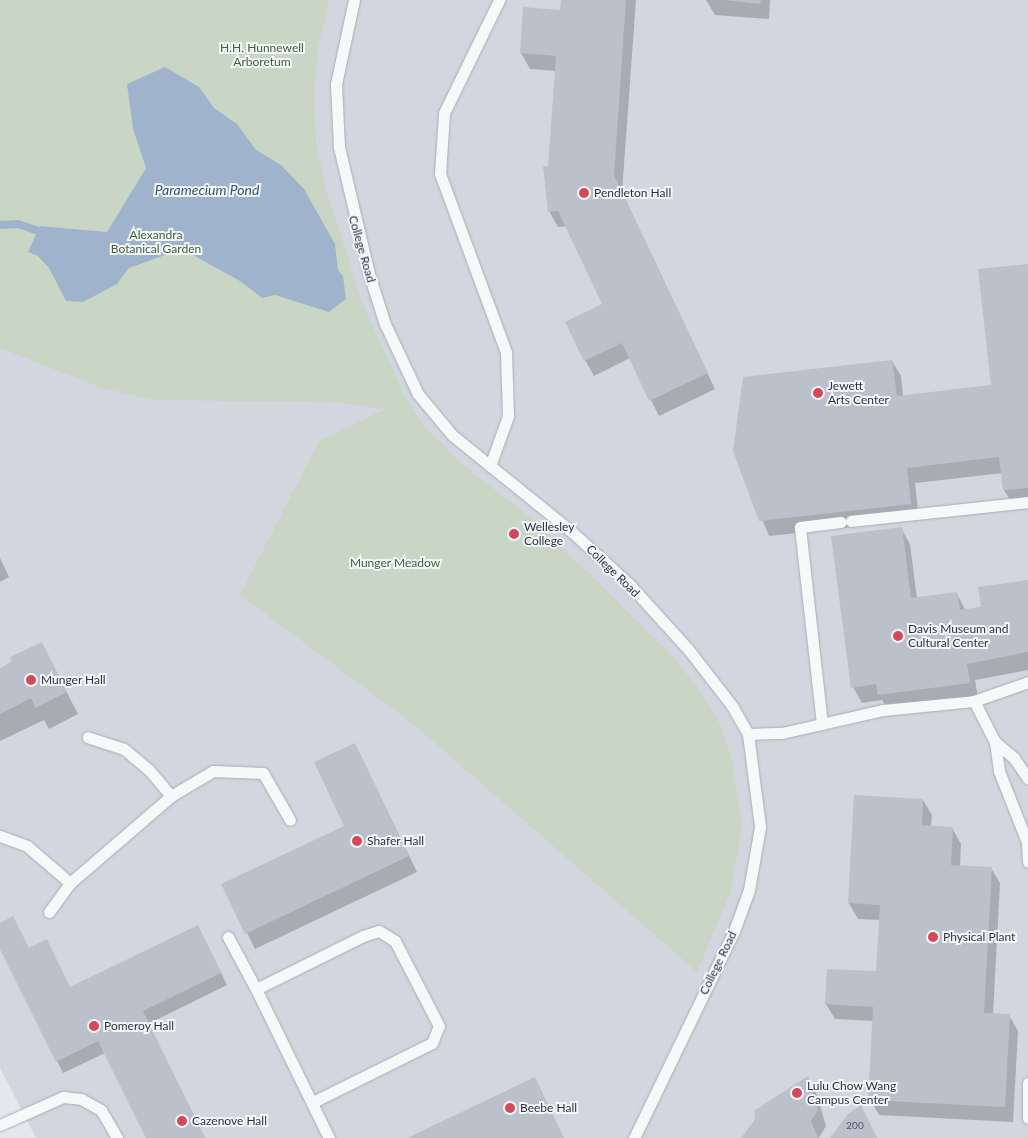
<!DOCTYPE html>
<style>
body{margin:0}
#map{position:relative;width:1028px;height:1138px;overflow:hidden;background:#e4e7ec;font-family:Lato,sans-serif}
div>[style]{position:absolute}
.built>*{inset:0;background:#d2d6de}
.green>*{inset:0;background:#c9d6c5}
.water>*{inset:0;background:#9fb4cc}
.shadow>*{inset:0;background:#0003}
.stream>*{height:8px;margin:-4px;padding:0 4px;transform-origin:4px;border-radius:4px;background:#9fb4cc}
.building>*{inset:0;background:#bbc0ca}
.roads{filter:drop-shadow(0 0 1px #a9aeb7) drop-shadow(0 0 1px #a9aeb7)}
.lane>*{height:11px;margin:-5.5px;padding:0 5.5px;transform-origin:5.5px;border-radius:5.5px;background:#f7f8fa}
.dots>*{width:14px;height:14px;translate:-50% -50%;box-sizing:border-box;border:2px solid #f4f6f9;border-radius:50%}
span{translate:-50% -50%;white-space:nowrap;text-align:center;line-height:1.15;-webkit-text-stroke:4px #f4f6f9;paint-order:stroke}
.number-label{font-size:10px;color:#4f5766}
.number-label span{-webkit-text-stroke-width:0}
.park-label{font-size:12px;color:#3f6138}
.poi-label{font-size:12px;color:#2b3445}
.left{translate:0 -50%;text-align:left}
.street-label{font-size:12px;color:#2b3445}
.water-label{font-size:14px;color:#34527a;font-style:italic}
</style>
<div id="map">
<div class="built">
<div style="clip-path:polygon(0 0,1028px 0,1028px 1138px,36px 1138px,0 1068px)"></div>
</div>
<div class="green">
<div style="clip-path:polygon(0 0,329px 0,318px 50px,314px 94px,316px 140px,326px 189px,362px 302px,406px 399px,422px 423px,463px 465px,536px 522px,670px 653px,700px 691px,720px 724px,733px 764px,742px 827px,731px 891px,697px 972px,412px 723px,240px 595px,319px 441px,394px 405px,382px 409px,335px 402px,153px 400px,102px 388px,0 348px)"></div>
</div>
<div class="water">
<div style="clip-path:polygon(165px 67px,199px 87px,214px 108px,237px 124px,256px 150px,281px 165px,304px 189px,335px 244px,338px 270px,343px 276px,346px 299px,329px 312px,275px 295px,262px 298px,240px 281px,182px 249px,129px 268px,117px 284px,83px 302px,66px 301px,49px 268px,38px 256px,28px 252px,40px 226px,107px 232px,146px 168px,133px 129px,127px 84px)"></div>
</div>
<div class="shadow">
<div style="clip-path:polygon(562px 0,636px 0,622px 192px,715px 389px,659px 416px,630px 358px,594px 376px,585px 360px,604px 304px,567px 226px,558px 227px,549px 211px,556px 71px,530px 69px,521px 53px,525px 9px,561px 12px)"></div>
<div style="clip-path:polygon(706px 0,770px 0,769px 19px,715px 15px)"></div>
<div style="clip-path:polygon(1028px 265px,1028px 504px,1013px 505px,1004px 490px,1003px 473px,915px 483px,919px 520px,769px 536px,734px 451px,892px 361px,901px 376px,903px 396px,993px 386px)"></div>
<div style="clip-path:polygon(901px 528px,910px 544px,917px 599px,957px 594px,966px 611px,982px 609px,1028px 582px,1028px 670px,975px 680px,978px 698px,888px 710px,882px 700px,862px 703px,853px 687px)"></div>
<div style="clip-path:polygon(0 558px,9px 577px,0 582px)"></div>
<div style="clip-path:polygon(41px 643px,78px 714px,49px 729px,44px 720px,0 741px,0 669px)"></div>
<div style="clip-path:polygon(355px 744px,417px 872px,255px 949px,223px 885px,345px 826px)"></div>
<div style="clip-path:polygon(855px 796px,923px 800px,932px 815px,931px 827px,952px 828px,961px 844px,960px 866px,991px 868px,1000px 883px,993px 1014px,1009px 1015px,1018px 1031px,1013px 1122px,879px 1115px,870px 1099px,874px 1021px,835px 1019px,826px 1004px,877px 973px,880px 920px,858px 919px,849px 903px)"></div>
<div style="clip-path:polygon(0 924px,71px 989px,204px 938px,227px 985px,148px 1024px,205px 1138px,147px 1138px,105px 1053px,63px 1073px,0 946px)"></div>
<div style="clip-path:polygon(807px 1077px,816px 1092px,826px 1126px,819px 1138px,743px 1138px)"></div>
</div>
<div class="stream">
<div style="left:0;top:225px;width:18px;rotate:-3deg"></div>
<div style="left:18px;top:224px;width:21px;rotate:19deg"></div>
</div>
<div class="building">
<div style="clip-path:polygon(561px 0,626px 0,614px 175px,708px 373px,649px 401px,622px 343px,584px 361px,565px 322px,602px 304px,558px 211px,548px 212px,543px 166px,548px 166px,556px 56px,520px 53px,523px 7px,560px 10px)"></div>
<div style="clip-path:polygon(725px 0,761px 0,760px 4px)"></div>
<div style="clip-path:polygon(1028px 264px,1028px 488px,1003px 490px,999px 457px,907px 468px,911px 504px,759px 521px,733px 451px,743px 377px,892px 360px,897px 396px,991px 385px,978px 269px)"></div>
<div style="clip-path:polygon(902px 527px,911px 598px,957px 592px,960px 610px,981px 607px,978px 587px,1028px 580px,1028px 652px,967px 664px,970px 683px,878px 695px,876px 684px,851px 688px,831px 536px)"></div>
<div style="clip-path:polygon(42px 642px,67px 692px,35px 708px,31px 698px,0 714px,0 668px,12px 662px,10px 657px)"></div>
<div style="clip-path:polygon(355px 743px,409px 856px,245px 934px,221px 884px,344px 826px,314px 762px)"></div>
<div style="clip-path:polygon(854px 795px,923px 799px,922px 825px,953px 827px,951px 865px,992px 867px,984px 1013px,1010px 1014px,1005px 1107px,868px 1100px,873px 1007px,825px 1004px,827px 969px,876px 971px,880px 905px,848px 903px)"></div>
<div style="clip-path:polygon(13px 916px,29px 948px,47px 939px,70px 987px,198px 925px,221px 973px,143px 1011px,205px 1138px,146px 1138px,98px 1041px,56px 1062px,0 949px,0 923px)"></div>
<div style="clip-path:polygon(808px 1076px,818px 1110px,811px 1121px,818px 1138px,741px 1138px,754px 1121px,755px 1110px)"></div>
<div style="clip-path:polygon(535px 1077px,564px 1138px,407px 1138px)"></div>
<div style="clip-path:polygon(861px 1105px,877px 1138px,830px 1138px,848px 1114px)"></div>
</div>
<div class="roads">
<div class="lane">
<div style="left:354px;top:0;width:86px;rotate:102.1deg"></div>
<div style="left:336px;top:84px;width:63px;rotate:87.3deg"></div>
<div style="left:339px;top:147px;width:130px;rotate:76.7deg"></div>
<div style="left:369px;top:274px;width:52px;rotate:72.3deg"></div>
<div style="left:385px;top:324px;width:77px;rotate:64.8deg"></div>
<div style="left:418px;top:394px;width:53px;rotate:50.3deg"></div>
<div style="left:452px;top:435px;width:154px;rotate:38.9deg"></div>
<div style="left:572px;top:532px;width:77px;rotate:42.4deg"></div>
<div style="left:629px;top:584px;width:88px;rotate:47.8deg"></div>
<div style="left:688px;top:649px;width:72px;rotate:52.3deg"></div>
<div style="left:732px;top:706px;width:32px;rotate:60deg"></div>
<div style="left:748px;top:734px;width:94px;rotate:82.6deg"></div>
<div style="left:760px;top:827px;width:64px;rotate:99.9deg"></div>
<div style="left:749px;top:890px;width:44px;rotate:110.1deg"></div>
<div style="left:734px;top:931px;width:230px;rotate:115.8deg"></div>
<div style="left:490px;top:466px;width:53px;rotate:-70.2deg"></div>
<div style="left:508px;top:416px;width:64px;rotate:-91.8deg"></div>
<div style="left:506px;top:352px;width:190px;rotate:-110.3deg"></div>
<div style="left:440px;top:174px;width:61px;rotate:-86.2deg"></div>
<div style="left:444px;top:113px;width:126px;rotate:-64deg"></div>
<div style="left:851px;top:521px;width:178px;rotate:-6.1deg"></div>
<div style="left:974px;top:701px;width:46px;rotate:62.9deg"></div>
<div style="left:995px;top:742px;width:29px;rotate:82deg"></div>
<div style="left:999px;top:771px;width:76px;rotate:68.5deg"></div>
<div style="left:1027px;top:842px;width:20px;rotate:87deg"></div>
<div style="left:822px;top:724px;width:198px;rotate:-96.4deg"></div>
<div style="left:800px;top:527px;width:41px;rotate:-7deg"></div>
<div style="left:748px;top:734px;width:34px;rotate:-2deg"></div>
<div style="left:782px;top:733px;width:104px;rotate:-12.8deg"></div>
<div style="left:883px;top:710px;width:91px;rotate:-5.6deg"></div>
<div style="left:974px;top:701px;width:57px;rotate:-19.4deg"></div>
<div style="left:995px;top:742px;width:25px;rotate:40deg"></div>
<div style="left:1014px;top:758px;width:25px;rotate:56deg"></div>
<div style="left:171px;top:796px;width:49px;rotate:-30.8deg"></div>
<div style="left:213px;top:771px;width:50px;rotate:2.3deg"></div>
<div style="left:263px;top:773px;width:54px;rotate:60.1deg"></div>
<div style="left:0;top:836px;width:29px;rotate:20deg"></div>
<div style="left:27px;top:846px;width:57px;rotate:40.7deg"></div>
<div style="left:49px;top:912px;width:36px;rotate:-54deg"></div>
<div style="left:70px;top:883px;width:133px;rotate:-40.7deg"></div>
<div style="left:171px;top:796px;width:34px;rotate:-130deg"></div>
<div style="left:149px;top:770px;width:33px;rotate:-140deg"></div>
<div style="left:124px;top:749px;width:38px;rotate:-162deg"></div>
<div style="left:228px;top:937px;width:59px;rotate:61.7deg"></div>
<div style="left:1028px;top:1083px;width:35px;rotate:90deg"></div>
<div style="left:313px;top:1102px;width:133px;rotate:-26.4deg"></div>
<div style="left:432px;top:1043px;width:18px;rotate:-68deg"></div>
<div style="left:439px;top:1026px;width:96px;rotate:-117.4deg"></div>
<div style="left:395px;top:941px;width:19px;rotate:-148deg"></div>
<div style="left:379px;top:931px;width:17px;rotate:163deg"></div>
<div style="left:363px;top:936px;width:119px;rotate:153.6deg"></div>
<div style="left:256px;top:989px;width:166px;rotate:63.9deg"></div>
<div style="left:0;top:1125px;width:69px;rotate:-24deg"></div>
<div style="left:63px;top:1097px;width:18px;rotate:6deg"></div>
<div style="left:81px;top:1099px;width:23px;rotate:29deg"></div>
<div style="left:101px;top:1110px;width:32px;rotate:60deg"></div>
</div>
</div>
<div class="dots">
<div style="left:584px;top:193px;background:#d1495b"></div>
<div style="left:818px;top:393px;background:#d1495b"></div>
<div style="left:514px;top:534px;background:#d1495b"></div>
<div style="left:898px;top:636px;background:#d1495b"></div>
<div style="left:31px;top:680px;background:#d1495b"></div>
<div style="left:357px;top:841px;background:#d1495b"></div>
<div style="left:933px;top:937px;background:#d1495b"></div>
<div style="left:94px;top:1026px;background:#d1495b"></div>
<div style="left:797px;top:1093px;background:#d1495b"></div>
<div style="left:510px;top:1108px;background:#d1495b"></div>
<div style="left:182px;top:1121px;background:#d1495b"></div>
</div>
<div class="number-label">
<span style="left:855px;top:1126px">200</span>
</div>
<div class="park-label">
<span style="left:262px;top:55px">H.H. Hunnewell<br>Arboretum</span>
<span style="left:156px;top:242px">Alexandra<br>Botanical Garden</span>
<span style="left:395px;top:563px">Munger Meadow</span>
</div>
<div class="poi-label">
<span class="left" style="left:594px;top:193px">Pendleton Hall</span>
<span class="left" style="left:828px;top:393px">Jewett<br>Arts Center</span>
<span class="left" style="left:524px;top:534px">Wellesley<br>College</span>
<span class="left" style="left:908px;top:636px">Davis Museum and<br>Cultural Center</span>
<span class="left" style="left:41px;top:680px">Munger Hall</span>
<span class="left" style="left:367px;top:841px">Shafer Hall</span>
<span class="left" style="left:943px;top:937px">Physical Plant</span>
<span class="left" style="left:104px;top:1026px">Pomeroy Hall</span>
<span class="left" style="left:807px;top:1093px">Lulu Chow Wang<br>Campus Center</span>
<span class="left" style="left:520px;top:1108px">Beebe Hall</span>
<span class="left" style="left:192px;top:1121px">Cazenove Hall</span>
</div>
<div class="street-label">
<span style="left:362px;top:249px;rotate:74deg">College Road</span>
<span style="left:613px;top:571px;rotate:44deg">College Road</span>
<span style="left:718px;top:963px;rotate:-64deg">College Road</span>
</div>
<div class="water-label">
<span style="left:207px;top:190px">Paramecium Pond</span>
</div>
</div>
